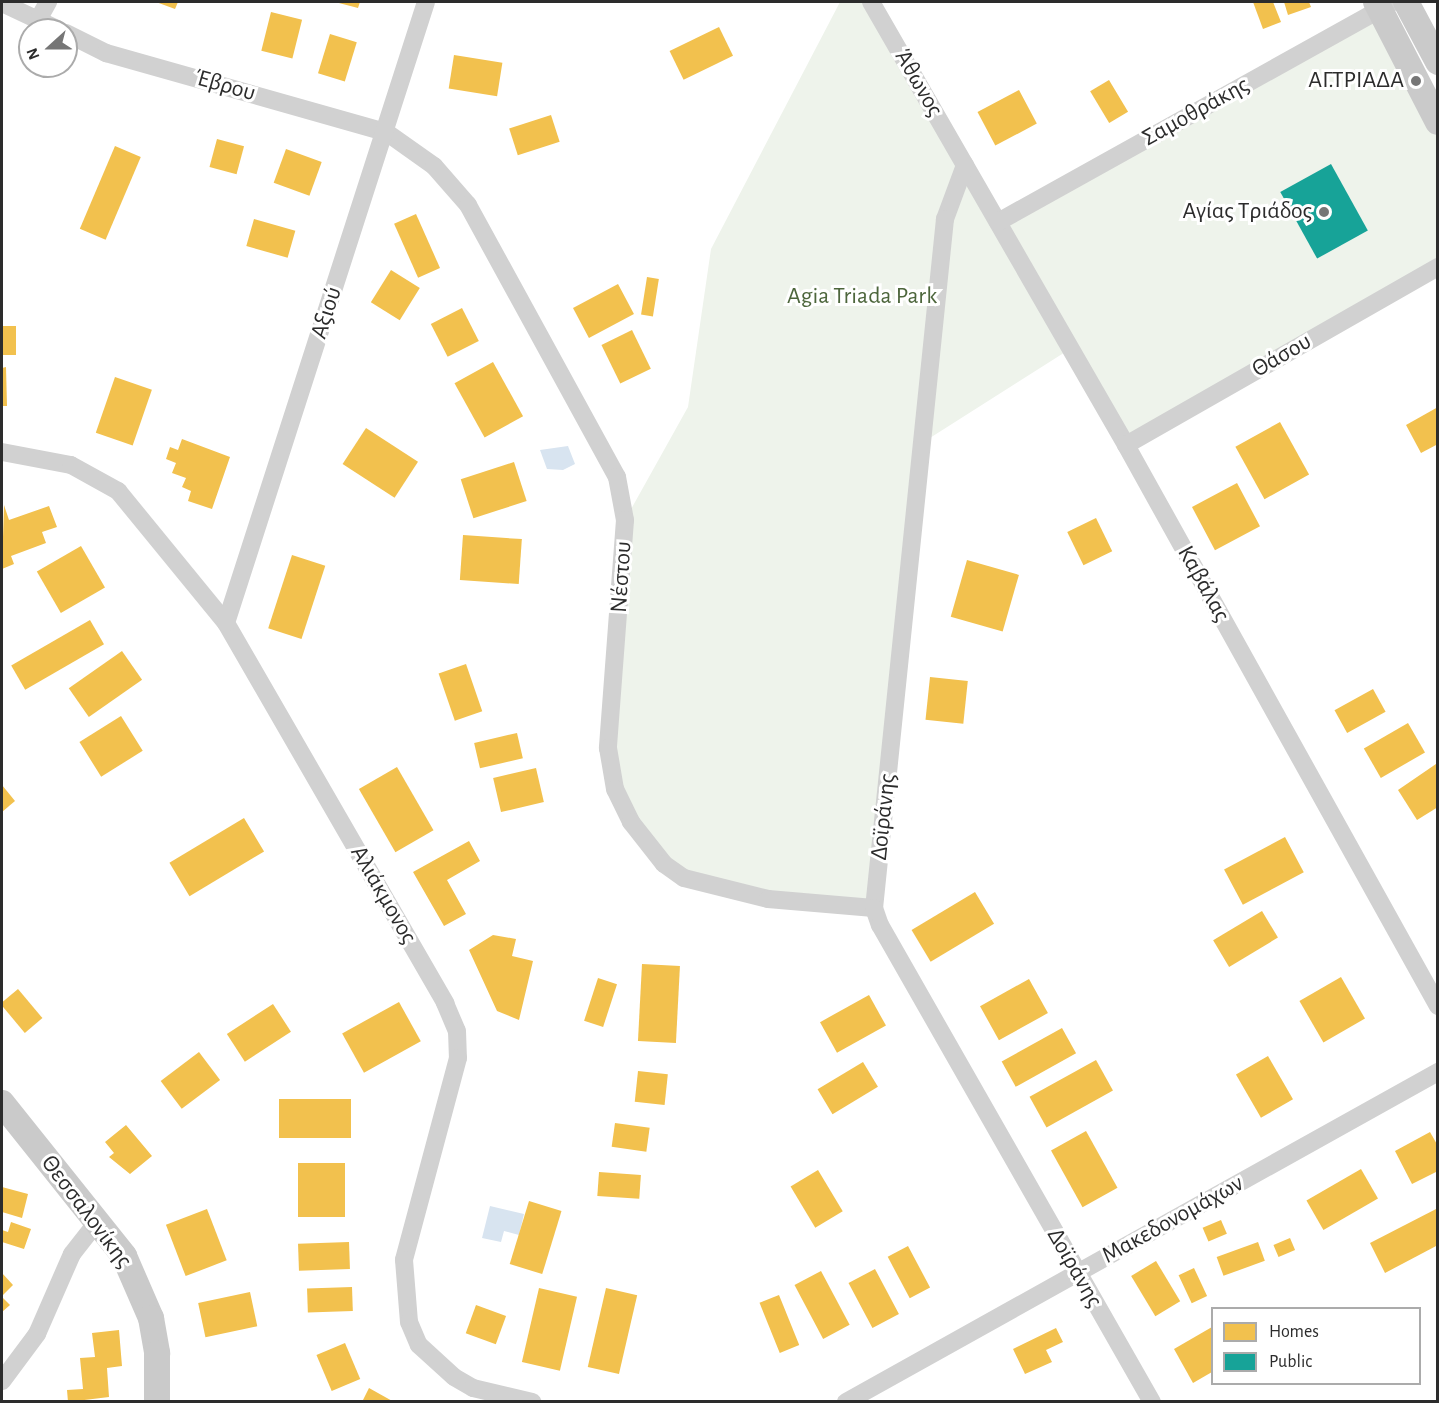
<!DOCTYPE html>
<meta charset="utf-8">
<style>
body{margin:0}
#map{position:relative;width:1439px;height:1403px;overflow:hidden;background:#fff;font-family:"Alegreya Sans",sans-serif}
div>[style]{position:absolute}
.green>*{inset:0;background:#eef3eb}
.water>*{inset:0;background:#d8e4f0}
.homes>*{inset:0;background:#f2c14e;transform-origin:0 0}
.public>*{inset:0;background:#17a398;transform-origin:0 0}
.street>*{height:18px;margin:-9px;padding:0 9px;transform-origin:9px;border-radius:9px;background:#d1d1d1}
.secondary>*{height:26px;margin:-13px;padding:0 13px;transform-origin:13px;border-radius:13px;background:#cacaca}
.dots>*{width:16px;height:16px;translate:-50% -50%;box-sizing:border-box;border:3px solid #fff;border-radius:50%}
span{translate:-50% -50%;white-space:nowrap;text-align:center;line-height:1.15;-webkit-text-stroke:6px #fff;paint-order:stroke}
.poi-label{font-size:24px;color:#2c2c2c}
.right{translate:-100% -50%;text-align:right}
.street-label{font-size:24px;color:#2c2c2c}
.park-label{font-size:24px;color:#4d663c}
.frame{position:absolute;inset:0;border:3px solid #2c2c2c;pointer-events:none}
.legend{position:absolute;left:1211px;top:1307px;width:210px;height:78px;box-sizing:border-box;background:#fff;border:2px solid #ababab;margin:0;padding:8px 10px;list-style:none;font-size:18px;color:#2c2c2c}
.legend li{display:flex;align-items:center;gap:12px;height:30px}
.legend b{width:30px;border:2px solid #ababab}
.north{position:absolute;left:18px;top:18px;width:60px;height:60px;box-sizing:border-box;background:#fff;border:2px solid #ababab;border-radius:50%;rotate:249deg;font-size:16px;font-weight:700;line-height:24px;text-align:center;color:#2c2c2c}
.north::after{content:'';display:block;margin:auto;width:21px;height:27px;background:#767676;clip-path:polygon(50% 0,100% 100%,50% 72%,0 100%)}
</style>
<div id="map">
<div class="green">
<div style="clip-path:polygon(840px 2px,871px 2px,998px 222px,1379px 9px,1437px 122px,1437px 268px,1126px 445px,1070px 349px,922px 443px,874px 908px,684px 878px,615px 789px,625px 520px,688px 407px,711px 249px)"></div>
</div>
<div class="water">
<div style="clip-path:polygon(568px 446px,575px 464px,563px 470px,547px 469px,540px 450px)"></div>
<div style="clip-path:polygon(490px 1206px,524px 1214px,519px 1235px,504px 1231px,501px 1242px,482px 1238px)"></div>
</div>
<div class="homes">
<div style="clip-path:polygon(156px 2px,178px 2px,175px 9px)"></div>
<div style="clip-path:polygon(335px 2px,360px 2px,358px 8px)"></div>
<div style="clip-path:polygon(1253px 2px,1273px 2px,1281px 22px,1263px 29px)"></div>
<div style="clip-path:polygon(1284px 2px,1309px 2px,1311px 7px,1288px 15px)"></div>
<div style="left:271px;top:12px;width:32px;height:40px;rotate:14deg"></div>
<div style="left:719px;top:27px;width:32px;height:55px;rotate:64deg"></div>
<div style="left:330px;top:34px;width:28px;height:41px;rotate:17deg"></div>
<div style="left:454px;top:55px;width:49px;height:34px;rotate:9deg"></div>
<div style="left:1109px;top:80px;width:37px;height:22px;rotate:59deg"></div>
<div style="left:1019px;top:90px;width:38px;height:47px;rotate:62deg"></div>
<div style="left:551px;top:115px;width:28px;height:44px;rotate:72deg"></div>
<div style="left:217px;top:139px;width:28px;height:29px;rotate:15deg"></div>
<div style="left:115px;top:146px;width:28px;height:90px;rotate:23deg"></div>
<div style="left:286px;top:149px;width:38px;height:36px;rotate:20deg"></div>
<div style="left:416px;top:214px;width:59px;height:24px;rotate:66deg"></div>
<div style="left:254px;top:219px;width:43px;height:28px;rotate:16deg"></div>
<div style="left:391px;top:270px;width:34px;height:38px;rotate:32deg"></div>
<div style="left:647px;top:277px;width:12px;height:38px;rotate:9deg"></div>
<div style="left:618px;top:284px;width:34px;height:51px;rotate:62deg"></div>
<div style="left:462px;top:308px;width:37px;height:35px;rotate:63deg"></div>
<div style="left:2px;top:326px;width:14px;height:29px"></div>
<div style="left:632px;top:330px;width:43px;height:34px;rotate:64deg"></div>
<div style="left:493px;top:362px;width:62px;height:44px;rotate:61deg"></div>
<div style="clip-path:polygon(6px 367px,7px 406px,2px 406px,2px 368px)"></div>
<div style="left:115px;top:377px;width:39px;height:59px;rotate:19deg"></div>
<div style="clip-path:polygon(1438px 407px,1438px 444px,1421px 453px,1406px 425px)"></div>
<div style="left:1280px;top:422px;width:60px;height:51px;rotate:61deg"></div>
<div style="left:366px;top:428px;width:62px;height:43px;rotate:33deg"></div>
<div style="clip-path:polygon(182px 439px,230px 457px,212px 509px,188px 501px,191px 491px,182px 487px,186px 478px,172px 473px,176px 463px,166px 459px,170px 447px,178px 450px)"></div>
<div style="left:514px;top:462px;width:41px;height:56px;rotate:72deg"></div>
<div style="left:1237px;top:483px;width:49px;height:51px;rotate:62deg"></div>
<div style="clip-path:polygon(4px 505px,9px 520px,49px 506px,57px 527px,42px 532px,46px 543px,11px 556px,14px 564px,2px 569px)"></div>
<div style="left:1096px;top:518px;width:37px;height:32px;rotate:64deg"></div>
<div style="left:463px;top:535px;width:59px;height:45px;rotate:4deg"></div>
<div style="left:81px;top:546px;width:48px;height:51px;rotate:60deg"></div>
<div style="left:292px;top:555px;width:35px;height:77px;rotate:18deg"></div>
<div style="left:967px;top:560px;width:54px;height:59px;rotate:16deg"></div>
<div style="left:90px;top:620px;width:28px;height:91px;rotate:60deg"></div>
<div style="left:122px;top:651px;width:35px;height:65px;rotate:55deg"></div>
<div style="left:466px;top:664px;width:50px;height:29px;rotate:71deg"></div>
<div style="left:930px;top:677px;width:38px;height:43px;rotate:6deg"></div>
<div style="left:1373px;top:689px;width:26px;height:44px;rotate:61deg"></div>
<div style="left:121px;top:716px;width:41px;height:49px;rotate:58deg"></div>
<div style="left:1408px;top:723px;width:34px;height:51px;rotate:60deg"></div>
<div style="left:517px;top:733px;width:26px;height:44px;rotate:77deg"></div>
<div style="clip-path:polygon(1436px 764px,1438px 807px,1417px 820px,1398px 790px)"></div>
<div style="left:397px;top:767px;width:73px;height:44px;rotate:60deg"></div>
<div style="left:536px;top:768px;width:35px;height:44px;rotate:77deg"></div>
<div style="clip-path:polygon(2px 785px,15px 801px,2px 812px)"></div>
<div style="left:244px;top:818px;width:39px;height:87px;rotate:59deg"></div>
<div style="left:1285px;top:837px;width:40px;height:69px;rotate:62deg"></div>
<div style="clip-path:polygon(469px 841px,480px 861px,447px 880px,466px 914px,444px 926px,413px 872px)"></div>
<div style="left:975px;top:892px;width:37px;height:74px;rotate:59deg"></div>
<div style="left:1262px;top:911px;width:31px;height:57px;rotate:59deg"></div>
<div style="clip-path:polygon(493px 935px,516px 939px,512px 956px,533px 961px,519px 1020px,497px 1011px,469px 950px)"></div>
<div style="left:642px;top:964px;width:38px;height:77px;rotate:3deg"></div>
<div style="left:1341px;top:977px;width:48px;height:48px;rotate:60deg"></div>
<div style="left:598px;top:978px;width:20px;height:45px;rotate:18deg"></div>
<div style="left:1029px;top:979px;width:39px;height:56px;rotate:61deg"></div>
<div style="left:18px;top:989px;width:38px;height:23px;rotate:50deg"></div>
<div style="left:869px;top:995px;width:35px;height:56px;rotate:61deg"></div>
<div style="left:399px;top:1002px;width:45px;height:65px;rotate:61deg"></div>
<div style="left:273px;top:1004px;width:33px;height:55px;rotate:57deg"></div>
<div style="left:1062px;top:1028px;width:29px;height:69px;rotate:61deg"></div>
<div style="left:199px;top:1052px;width:35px;height:48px;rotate:53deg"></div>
<div style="left:1268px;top:1056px;width:50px;height:37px;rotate:60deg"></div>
<div style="left:1096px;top:1060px;width:35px;height:76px;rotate:61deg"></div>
<div style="left:863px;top:1062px;width:29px;height:53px;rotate:59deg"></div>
<div style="left:638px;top:1071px;width:30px;height:31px;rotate:6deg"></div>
<div style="left:279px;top:1099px;width:72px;height:39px"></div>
<div style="left:615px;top:1123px;width:35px;height:24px;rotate:8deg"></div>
<div style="clip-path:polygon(126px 1125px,152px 1156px,130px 1174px,109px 1157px,114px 1153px,105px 1142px)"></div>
<div style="left:1086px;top:1131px;width:65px;height:40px;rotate:61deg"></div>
<div style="clip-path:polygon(1430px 1132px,1438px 1146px,1438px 1171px,1412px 1184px,1395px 1151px)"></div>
<div style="left:298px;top:1163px;width:47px;height:54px"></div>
<div style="left:1361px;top:1169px;width:34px;height:63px;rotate:60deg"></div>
<div style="left:818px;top:1170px;width:48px;height:32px;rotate:59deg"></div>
<div style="left:599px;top:1172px;width:42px;height:24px;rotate:4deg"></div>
<div style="clip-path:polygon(2px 1187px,28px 1194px,22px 1218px,2px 1212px)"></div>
<div style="left:529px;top:1201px;width:34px;height:66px;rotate:17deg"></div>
<div style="clip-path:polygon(1438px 1208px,1438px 1245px,1385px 1273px,1370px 1243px)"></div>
<div style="left:207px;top:1209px;width:55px;height:44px;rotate:69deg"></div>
<div style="left:1221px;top:1220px;width:15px;height:20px;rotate:67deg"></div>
<div style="clip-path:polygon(11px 1222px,31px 1229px,24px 1249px,2px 1242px,2px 1230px,8px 1232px)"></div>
<div style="left:1290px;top:1238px;width:13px;height:18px;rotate:67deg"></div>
<div style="left:349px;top:1242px;width:27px;height:51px;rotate:88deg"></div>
<div style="left:1258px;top:1242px;width:20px;height:44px;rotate:70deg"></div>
<div style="left:908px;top:1246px;width:47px;height:23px;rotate:62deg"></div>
<div style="left:1156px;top:1261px;width:47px;height:29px;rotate:59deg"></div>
<div style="left:1194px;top:1268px;width:31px;height:17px;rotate:65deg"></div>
<div style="left:875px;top:1269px;width:51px;height:30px;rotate:62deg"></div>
<div style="left:821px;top:1271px;width:61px;height:30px;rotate:62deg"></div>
<div style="clip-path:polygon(2px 1273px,13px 1285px,2px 1296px)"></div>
<div style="left:352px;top:1287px;width:24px;height:45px;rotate:88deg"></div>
<div style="left:539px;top:1288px;width:39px;height:76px;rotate:13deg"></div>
<div style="left:606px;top:1288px;width:32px;height:81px;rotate:13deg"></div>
<div style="left:250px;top:1292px;width:35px;height:53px;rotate:78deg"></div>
<div style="left:779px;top:1295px;width:54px;height:21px;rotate:68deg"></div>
<div style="clip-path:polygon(2px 1297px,10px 1305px,2px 1312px)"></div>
<div style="left:476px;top:1305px;width:32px;height:30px;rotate:20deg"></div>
<div style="clip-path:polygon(1212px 1327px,1212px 1372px,1193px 1383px,1174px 1349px)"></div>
<div style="clip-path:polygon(1056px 1328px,1063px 1342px,1046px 1350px,1052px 1362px,1025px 1374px,1013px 1349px)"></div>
<div style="clip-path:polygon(119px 1330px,122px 1366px,107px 1368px,109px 1397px,68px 1402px,67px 1390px,83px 1389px,80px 1358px,95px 1357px,92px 1333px)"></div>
<div style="left:345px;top:1343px;width:39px;height:31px;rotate:67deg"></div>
<div style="clip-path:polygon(369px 1388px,394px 1402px,362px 1402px)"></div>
</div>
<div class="public">
<div style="left:1331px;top:164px;width:76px;height:58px;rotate:61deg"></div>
</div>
<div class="street">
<div style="left:871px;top:2px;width:511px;rotate:60.07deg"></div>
<div style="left:1126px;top:445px;width:642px;rotate:60.92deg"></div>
<div style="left:2px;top:3px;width:63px;rotate:25.3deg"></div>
<div style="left:38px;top:20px;width:21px;rotate:-61deg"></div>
<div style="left:66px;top:33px;width:45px;rotate:26.6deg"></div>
<div style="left:106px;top:53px;width:291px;rotate:15.8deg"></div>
<div style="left:386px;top:132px;width:59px;rotate:35.3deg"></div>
<div style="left:434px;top:166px;width:52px;rotate:48.9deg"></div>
<div style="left:468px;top:205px;width:310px;rotate:61.3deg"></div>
<div style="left:617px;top:477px;width:44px;rotate:79.5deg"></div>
<div style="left:625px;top:520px;width:229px;rotate:94.3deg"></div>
<div style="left:608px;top:748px;width:42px;rotate:80.3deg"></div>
<div style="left:615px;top:789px;width:37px;rotate:64deg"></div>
<div style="left:631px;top:822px;width:53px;rotate:51.8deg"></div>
<div style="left:664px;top:864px;width:24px;rotate:35deg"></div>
<div style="left:684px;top:878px;width:87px;rotate:14deg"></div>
<div style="left:768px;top:899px;width:106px;rotate:4.9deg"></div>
<div style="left:965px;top:165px;width:58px;rotate:110.3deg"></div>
<div style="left:945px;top:219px;width:693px;rotate:95.88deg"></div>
<div style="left:874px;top:908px;width:18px;rotate:71deg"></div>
<div style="left:880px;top:925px;width:549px;rotate:60.31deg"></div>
<div style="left:998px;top:222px;width:448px;rotate:-29.1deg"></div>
<div style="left:1126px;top:445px;width:359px;rotate:-29.7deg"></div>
<div style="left:2px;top:452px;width:70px;rotate:10.7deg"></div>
<div style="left:71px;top:465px;width:54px;rotate:29deg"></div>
<div style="left:118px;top:491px;width:171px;rotate:50.7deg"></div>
<div style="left:226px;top:623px;width:439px;rotate:60deg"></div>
<div style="left:445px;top:1003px;width:30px;rotate:67deg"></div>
<div style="left:457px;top:1031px;width:27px;rotate:88deg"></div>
<div style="left:458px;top:1058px;width:209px;rotate:105deg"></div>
<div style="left:404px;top:1260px;width:62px;rotate:85.4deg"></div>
<div style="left:409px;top:1322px;width:25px;rotate:67deg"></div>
<div style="left:419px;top:1345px;width:47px;rotate:42.4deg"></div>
<div style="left:454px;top:1377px;width:22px;rotate:30deg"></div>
<div style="left:473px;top:1388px;width:61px;rotate:13.3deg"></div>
<div style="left:226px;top:623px;width:652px;rotate:-72.15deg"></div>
<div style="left:2px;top:1381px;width:59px;rotate:-53.3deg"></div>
<div style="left:37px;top:1334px;width:87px;rotate:-66.4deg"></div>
<div style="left:72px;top:1254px;width:41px;rotate:-52deg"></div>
<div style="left:846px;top:1402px;width:678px;rotate:-29.14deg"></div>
</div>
<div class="secondary">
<div style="left:1376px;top:2px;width:135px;rotate:62.7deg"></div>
<div style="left:1406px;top:2px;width:68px;rotate:61.9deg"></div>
<div style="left:2px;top:1103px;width:196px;rotate:51.4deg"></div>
<div style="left:124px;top:1256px;width:68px;rotate:66.5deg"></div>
<div style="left:151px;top:1318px;width:36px;rotate:80deg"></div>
<div style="left:157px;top:1353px;width:49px;rotate:90deg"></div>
</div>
<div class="dots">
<div style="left:1416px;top:81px;background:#767676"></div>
<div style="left:1324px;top:212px;background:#767676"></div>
</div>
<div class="poi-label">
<span class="right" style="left:1404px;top:81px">ΑΓ.ΤΡΙΑΔΑ</span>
<span class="right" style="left:1312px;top:212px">Αγίας Τριάδος</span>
</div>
<div class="street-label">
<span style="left:918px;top:83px;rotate:60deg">Άθωνος</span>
<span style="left:225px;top:86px;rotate:16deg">Έβρου</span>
<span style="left:1196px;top:112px;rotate:-29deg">Σαμοθράκης</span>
<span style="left:327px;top:313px;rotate:-72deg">Αξιού</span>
<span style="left:1282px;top:356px;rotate:-30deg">Θάσου</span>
<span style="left:622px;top:577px;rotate:-86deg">Νέστου</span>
<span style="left:1203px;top:584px;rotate:61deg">Καβάλας</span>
<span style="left:884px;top:817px;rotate:-84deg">Δοϊράνης</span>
<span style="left:383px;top:895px;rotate:60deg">Αλιάκμονος</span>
<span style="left:86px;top:1212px;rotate:53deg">Θεσσαλονίκης</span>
<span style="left:1173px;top:1220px;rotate:-29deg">Μακεδονομάχων</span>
<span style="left:1074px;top:1268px;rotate:60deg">Δοϊράνης</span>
</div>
<div class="park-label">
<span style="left:862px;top:297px">Agia Triada Park</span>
</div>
<div class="frame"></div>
<ul class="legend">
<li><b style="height:16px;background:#f2c14e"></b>Homes</li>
<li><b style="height:16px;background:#17a398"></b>Public</li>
</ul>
<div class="north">N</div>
</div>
